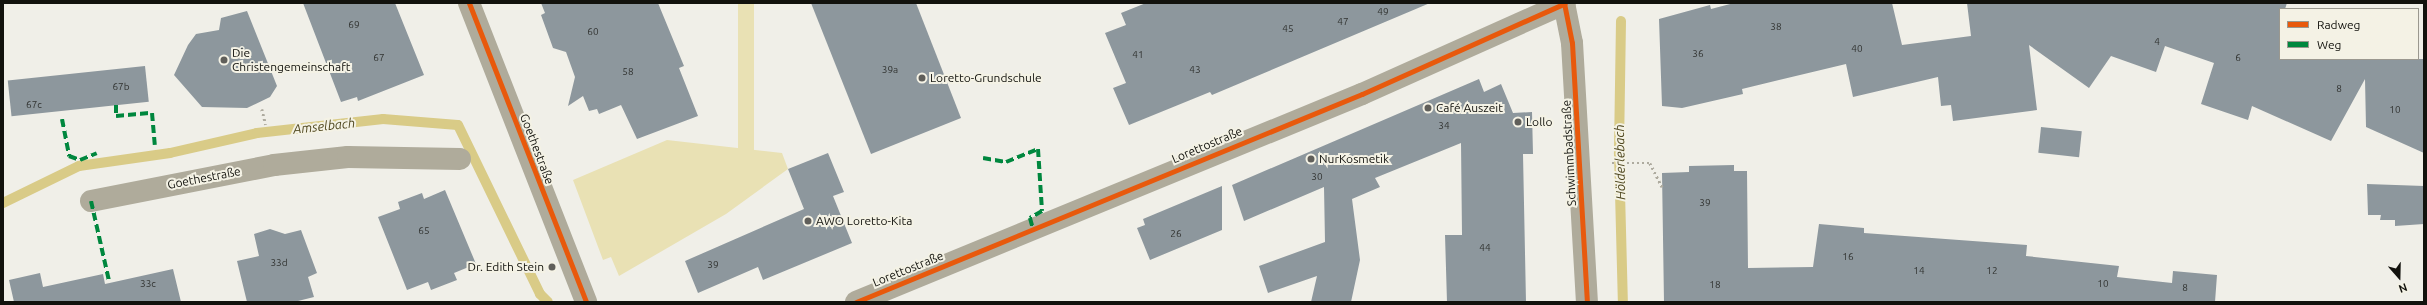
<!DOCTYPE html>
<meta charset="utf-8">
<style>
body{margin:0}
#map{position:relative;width:2427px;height:305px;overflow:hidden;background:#f0efe8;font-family:Ubuntu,sans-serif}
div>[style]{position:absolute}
.green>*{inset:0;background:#e9e1b4;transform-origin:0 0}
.stream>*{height:10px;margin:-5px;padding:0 5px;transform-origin:5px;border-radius:5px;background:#d9cb87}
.building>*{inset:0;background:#8d979d;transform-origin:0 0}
.path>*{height:2.5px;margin-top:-1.25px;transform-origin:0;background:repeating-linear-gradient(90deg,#aeab9f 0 2px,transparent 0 5px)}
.minor>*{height:22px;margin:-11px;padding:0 11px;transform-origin:11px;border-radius:11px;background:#afab9b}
.quiet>*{height:4px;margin-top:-2px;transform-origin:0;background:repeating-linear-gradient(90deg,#00873e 0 8px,transparent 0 12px)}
.cycleway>*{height:5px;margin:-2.5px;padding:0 2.5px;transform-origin:2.5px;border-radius:2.5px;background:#e8590c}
.dots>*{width:11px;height:11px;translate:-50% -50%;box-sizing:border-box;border:2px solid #f4f2e5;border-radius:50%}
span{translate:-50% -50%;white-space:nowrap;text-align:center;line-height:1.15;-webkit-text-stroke:4px #f4f2e5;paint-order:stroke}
.number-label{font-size:10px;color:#313331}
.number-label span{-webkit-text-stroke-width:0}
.poi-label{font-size:12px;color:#12120d}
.left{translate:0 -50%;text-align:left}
.right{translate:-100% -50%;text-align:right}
.street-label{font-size:12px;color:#12120d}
.water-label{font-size:13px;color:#4f471f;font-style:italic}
.frame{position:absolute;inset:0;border:4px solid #12120d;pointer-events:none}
.legend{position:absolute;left:2279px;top:8px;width:140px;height:52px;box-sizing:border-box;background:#f4f2e5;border:1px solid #9a988f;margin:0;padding:5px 7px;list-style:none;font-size:12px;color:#12120d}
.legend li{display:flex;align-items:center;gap:8px;height:20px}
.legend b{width:20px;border:1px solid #9a988f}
.north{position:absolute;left:2379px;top:257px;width:40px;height:40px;-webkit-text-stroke:3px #f4f2e5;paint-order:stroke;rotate:160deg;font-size:11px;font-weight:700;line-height:16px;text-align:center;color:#12120d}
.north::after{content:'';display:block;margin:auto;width:14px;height:18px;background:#12120d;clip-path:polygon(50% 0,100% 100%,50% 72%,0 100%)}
</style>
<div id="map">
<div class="green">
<div style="left:738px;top:3px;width:16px;height:165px"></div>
<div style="clip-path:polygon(667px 140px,782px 153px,788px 169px,726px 214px,619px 276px,611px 257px,603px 260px,573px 180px)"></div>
</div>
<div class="stream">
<div style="left:1621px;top:21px;width:133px;rotate:90.9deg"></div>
<div style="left:1619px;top:154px;width:148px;rotate:88.5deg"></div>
<div style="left:3px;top:203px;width:85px;rotate:-26deg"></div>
<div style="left:79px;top:166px;width:92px;rotate:-8.1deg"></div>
<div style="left:170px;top:153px;width:89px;rotate:-12.9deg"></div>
<div style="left:257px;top:133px;width:127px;rotate:-6.3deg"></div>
<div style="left:383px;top:119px;width:75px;rotate:4.6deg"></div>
<div style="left:458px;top:125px;width:188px;rotate:64.1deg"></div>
<div style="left:540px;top:294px;width:11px;rotate:45deg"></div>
</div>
<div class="building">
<div style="clip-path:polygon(303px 3px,395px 3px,424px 75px,358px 101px,357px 97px,341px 102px)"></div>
<div style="clip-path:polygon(541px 3px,658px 3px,684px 66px,679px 68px,698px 116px,637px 139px,621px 105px,599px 114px,597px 109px,589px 111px,583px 96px,568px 106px,575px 77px,566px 52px,553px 48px,541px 15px,545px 13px)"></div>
<div style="clip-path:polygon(811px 3px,916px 3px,961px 118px,871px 154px)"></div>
<div style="clip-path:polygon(1146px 3px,1430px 3px,1212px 95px,1210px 92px,1129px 125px,1113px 88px,1126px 83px,1105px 33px,1126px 25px,1121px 13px)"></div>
<div style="clip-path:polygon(1734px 3px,1892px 3px,1902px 45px,1971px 36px,1967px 3px,2287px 3px,2285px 9px,2280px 9px,2280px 59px,2424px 59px,2424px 153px,2366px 127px,2365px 79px,2331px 141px,2252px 106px,2248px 120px,2201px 104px,2214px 63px,2165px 46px,2156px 72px,2111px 56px,2089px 88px,2029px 45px,2037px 110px,1953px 121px,1951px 105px,1941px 106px,1938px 77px,1853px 97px,1846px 64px,1742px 89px,1743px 94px,1682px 108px,1662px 106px,1659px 19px,1710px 5px,1711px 9px)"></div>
<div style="clip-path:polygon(247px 11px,277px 86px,270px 97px,247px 108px,202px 107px,174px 75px,188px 45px,196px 34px,219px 30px,221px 18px)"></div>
<div style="left:145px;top:66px;width:36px;height:138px;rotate:84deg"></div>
<div style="clip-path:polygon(1479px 79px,1484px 92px,1501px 84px,1513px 113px,1532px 112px,1533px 154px,1523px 154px,1526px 302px,1447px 302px,1445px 235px,1462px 235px,1461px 143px,1375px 178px,1380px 187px,1352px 199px,1360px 260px,1351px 302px,1311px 302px,1317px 276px,1268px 293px,1259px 266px,1325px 242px,1324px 187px,1244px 221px,1232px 185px)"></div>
<div style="left:2041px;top:127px;width:41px;height:26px;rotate:6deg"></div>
<div style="clip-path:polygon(828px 153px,844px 192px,833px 196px,852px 243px,763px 280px,758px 267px,698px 293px,685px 261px,804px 209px,788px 169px)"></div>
<div style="clip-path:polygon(1734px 165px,1734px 171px,1747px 171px,1748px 268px,1813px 267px,1819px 224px,1864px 228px,1864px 233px,2027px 245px,2026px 256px,2119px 266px,2117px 277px,2172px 283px,2173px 271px,2217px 275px,2215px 302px,1664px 302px,1662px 173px,1689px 172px,1689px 166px)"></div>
<div style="clip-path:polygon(2367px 184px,2424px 186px,2424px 224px,2395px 226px,2395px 220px,2380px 220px,2381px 215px,2368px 215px)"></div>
<div style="clip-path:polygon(1222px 186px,1222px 230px,1150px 260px,1137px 228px,1145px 225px,1143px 219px)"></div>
<div style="clip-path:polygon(445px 190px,476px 264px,454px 273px,457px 280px,431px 290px,428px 282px,407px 290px,378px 217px,400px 209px,398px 202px,422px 193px,424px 199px)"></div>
<div style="clip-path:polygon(270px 229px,285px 234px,301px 230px,317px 273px,308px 277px,314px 297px,294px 302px,247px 302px,237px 261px,259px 256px,254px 234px)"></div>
<div style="clip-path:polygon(173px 269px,181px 302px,14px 302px,9px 280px,40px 273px,43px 287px,103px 274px,105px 284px)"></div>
</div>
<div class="path">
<div style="left:262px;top:109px;width:16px;rotate:76deg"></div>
<div style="left:1612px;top:163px;width:38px"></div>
<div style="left:1650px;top:163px;width:27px;rotate:63deg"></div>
</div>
<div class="minor">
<div style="left:469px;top:3px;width:321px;rotate:68.6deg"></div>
<div style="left:1564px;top:3px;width:41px;rotate:78.7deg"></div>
<div style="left:1572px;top:43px;width:259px;rotate:86.7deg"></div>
<div style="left:91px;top:201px;width:187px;rotate:-11.1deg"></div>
<div style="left:274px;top:165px;width:74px;rotate:-6.2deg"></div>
<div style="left:348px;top:157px;width:112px;rotate:1deg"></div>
<div style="left:856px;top:302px;width:547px;rotate:-22.35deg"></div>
<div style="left:1362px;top:94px;width:222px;rotate:-24.1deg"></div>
</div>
<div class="quiet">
<div style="left:116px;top:105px;width:11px;rotate:90deg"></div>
<div style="left:116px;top:116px;width:36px;rotate:-5deg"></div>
<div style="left:152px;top:113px;width:32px;rotate:85deg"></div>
<div style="left:62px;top:119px;width:38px;rotate:79deg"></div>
<div style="left:69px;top:156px;width:12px;rotate:20deg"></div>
<div style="left:80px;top:160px;width:18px;rotate:-22deg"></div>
<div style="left:983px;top:158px;width:23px;rotate:10deg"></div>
<div style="left:1006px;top:162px;width:35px;rotate:-22deg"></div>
<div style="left:1038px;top:149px;width:62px;rotate:86.3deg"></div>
<div style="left:1042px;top:211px;width:14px;rotate:150deg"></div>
<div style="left:1030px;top:218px;width:11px;rotate:75deg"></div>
<div style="left:91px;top:201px;width:82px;rotate:77.3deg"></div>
</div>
<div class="cycleway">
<div style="left:469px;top:3px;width:321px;rotate:68.6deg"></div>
<div style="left:1564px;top:3px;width:41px;rotate:78.7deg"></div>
<div style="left:1572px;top:43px;width:259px;rotate:86.7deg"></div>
<div style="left:856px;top:302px;width:547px;rotate:-22.35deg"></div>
<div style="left:1362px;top:94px;width:222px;rotate:-24.1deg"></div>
</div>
<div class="dots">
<div style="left:224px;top:60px;background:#605f5a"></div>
<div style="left:922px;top:78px;background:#605f5a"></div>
<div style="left:1428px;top:108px;background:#605f5a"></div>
<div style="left:1518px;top:122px;background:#605f5a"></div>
<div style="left:1311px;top:159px;background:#605f5a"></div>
<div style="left:808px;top:221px;background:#605f5a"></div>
<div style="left:552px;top:267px;background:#605f5a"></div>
</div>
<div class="number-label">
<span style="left:1383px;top:12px">49</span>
<span style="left:1343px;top:22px">47</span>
<span style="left:354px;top:25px">69</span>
<span style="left:1776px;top:27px">38</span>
<span style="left:1288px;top:29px">45</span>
<span style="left:593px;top:32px">60</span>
<span style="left:2157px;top:42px">4</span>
<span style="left:1857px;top:49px">40</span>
<span style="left:1698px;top:54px">36</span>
<span style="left:1138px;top:55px">41</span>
<span style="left:379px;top:58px">67</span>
<span style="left:2238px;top:58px">6</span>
<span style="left:890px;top:70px">39a</span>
<span style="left:1195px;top:70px">43</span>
<span style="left:628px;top:72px">58</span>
<span style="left:121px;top:87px">67b</span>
<span style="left:2339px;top:89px">8</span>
<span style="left:34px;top:105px">67c</span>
<span style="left:2395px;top:110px">10</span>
<span style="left:1444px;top:126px">34</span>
<span style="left:1317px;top:177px">30</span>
<span style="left:1705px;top:203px">39</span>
<span style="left:424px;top:231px">65</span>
<span style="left:1176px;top:234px">26</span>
<span style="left:1485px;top:248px">44</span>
<span style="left:1848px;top:257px">16</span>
<span style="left:279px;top:263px">33d</span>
<span style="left:713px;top:265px">39</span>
<span style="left:1919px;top:271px">14</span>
<span style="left:1992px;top:271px">12</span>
<span style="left:148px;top:284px">33c</span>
<span style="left:2103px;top:284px">10</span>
<span style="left:1715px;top:285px">18</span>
<span style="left:2185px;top:288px">8</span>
</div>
<div class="poi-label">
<span class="left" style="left:232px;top:60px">Die<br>Christengemeinschaft</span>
<span class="left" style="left:930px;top:78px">Loretto-Grundschule</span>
<span class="left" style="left:1436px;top:108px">Café Auszeit</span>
<span class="left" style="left:1526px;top:122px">Lollo</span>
<span class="left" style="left:1319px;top:159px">NurKosmetik</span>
<span class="left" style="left:816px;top:221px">AWO Loretto-Kita</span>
<span class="right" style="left:544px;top:267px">Dr. Edith Stein</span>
</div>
<div class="street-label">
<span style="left:1207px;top:145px;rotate:-23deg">Lorettostraße</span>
<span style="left:537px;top:149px;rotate:69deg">Goethestraße</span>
<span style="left:1569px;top:153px;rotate:-93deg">Schwimmbadstraße</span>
<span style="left:204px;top:178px;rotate:-11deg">Goethestraße</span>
<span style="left:908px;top:269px;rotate:-22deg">Lorettostraße</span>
</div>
<div class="water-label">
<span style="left:324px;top:126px;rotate:-6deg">Amselbach</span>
<span style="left:1620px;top:162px;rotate:-91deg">Hölderlebach</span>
</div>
<div class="frame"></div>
<ul class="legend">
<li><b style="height:5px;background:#e8590c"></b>Radweg</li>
<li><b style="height:5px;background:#00873e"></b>Weg</li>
</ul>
<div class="north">N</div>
</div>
